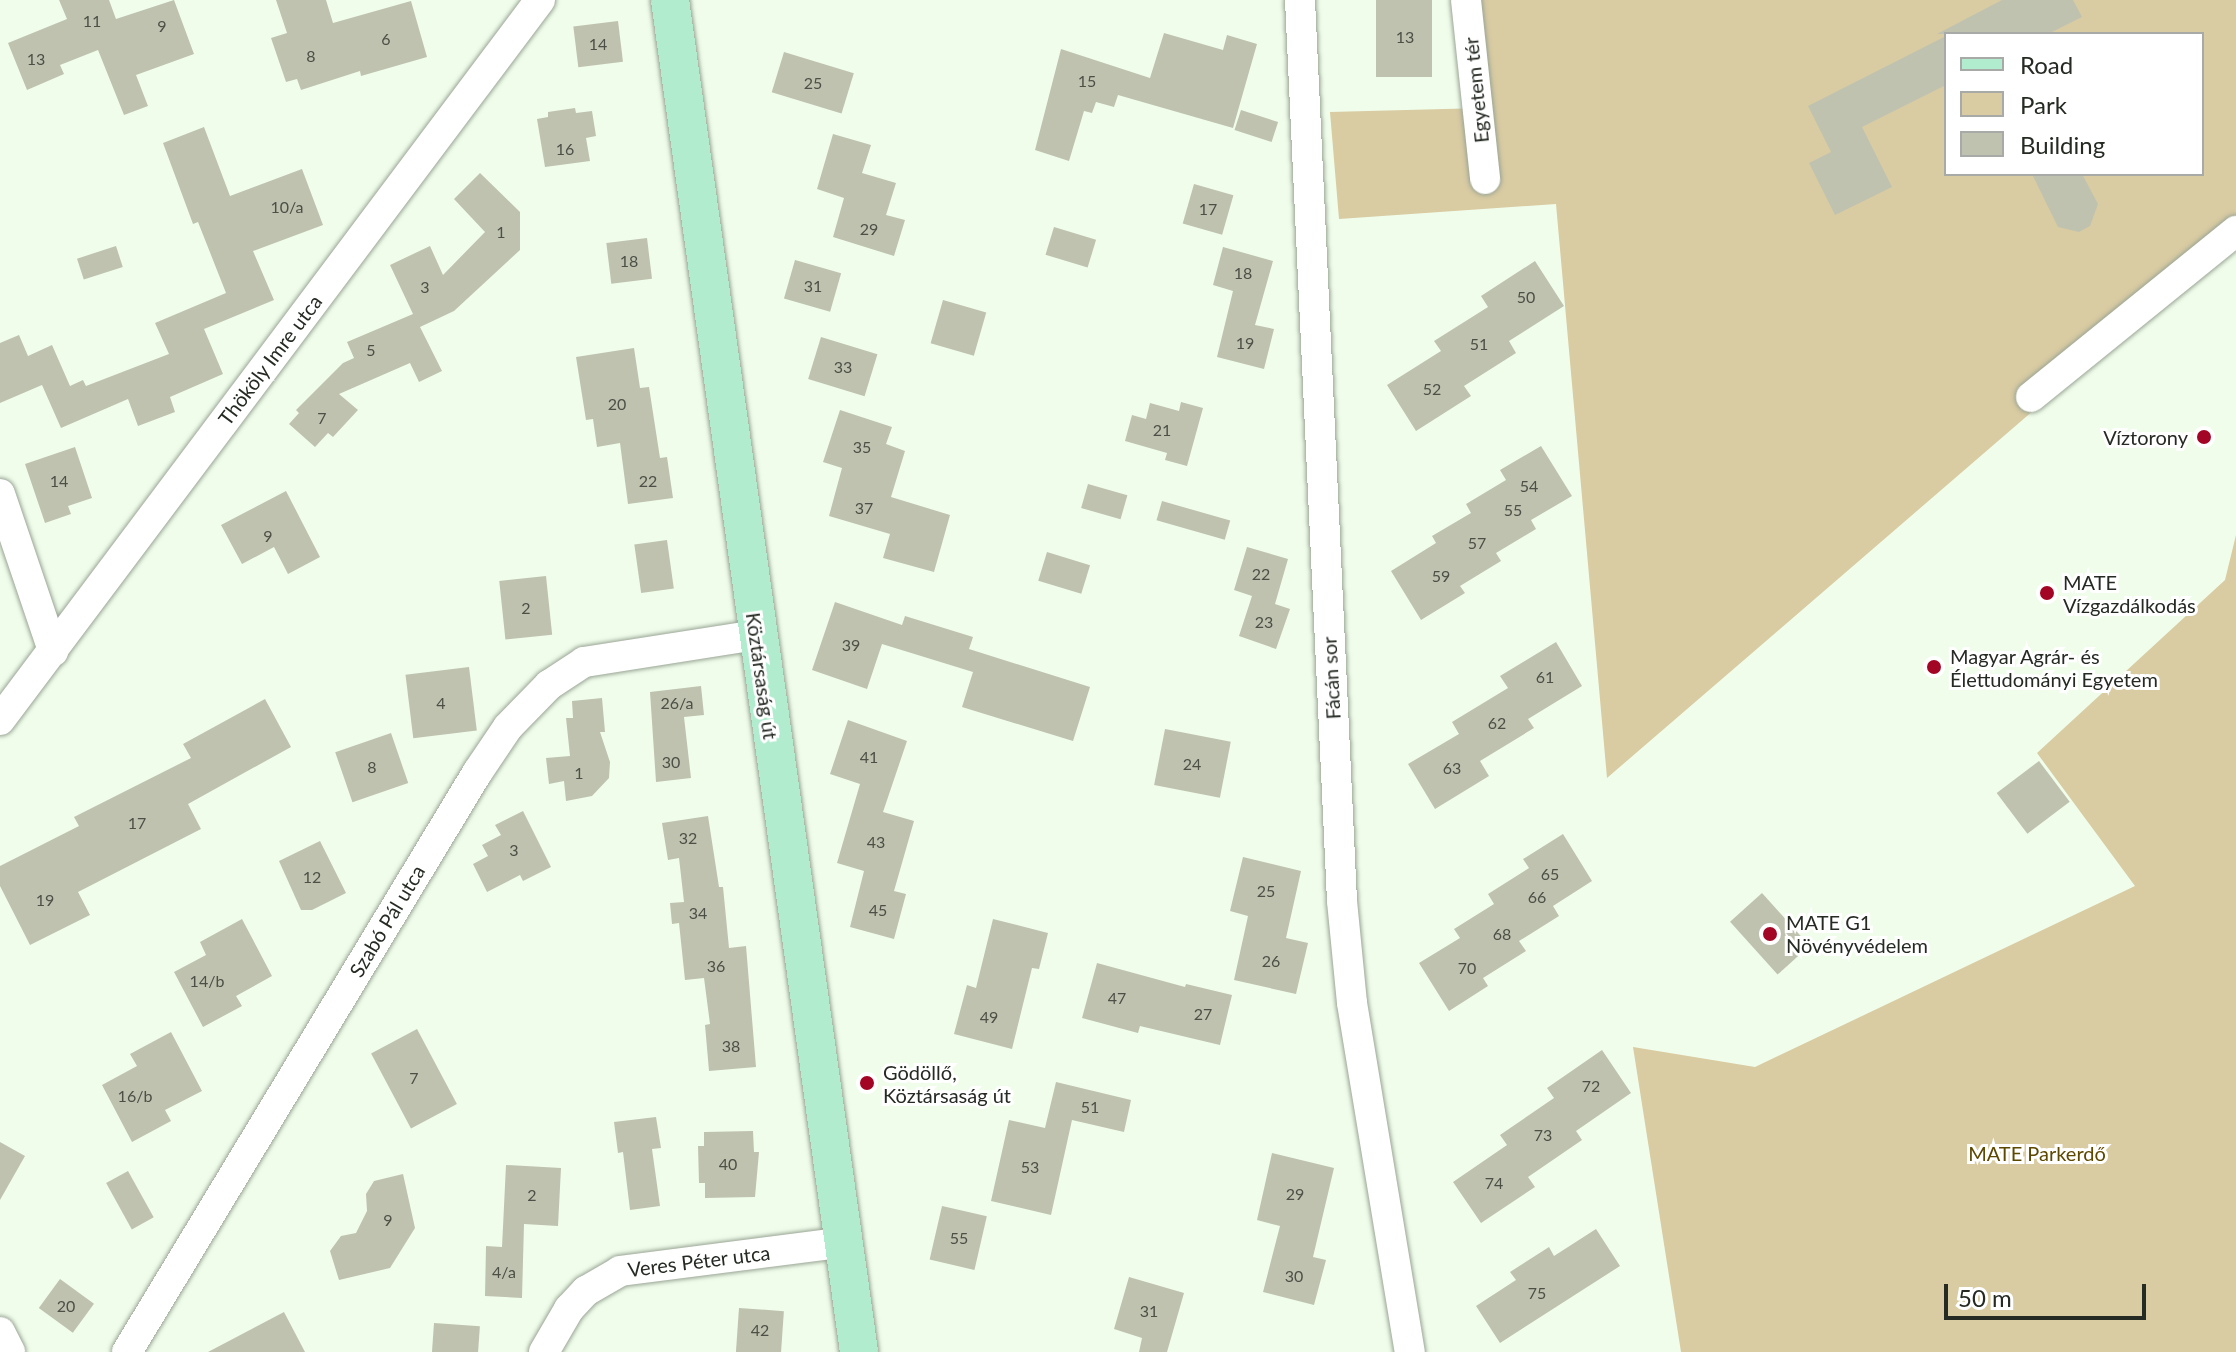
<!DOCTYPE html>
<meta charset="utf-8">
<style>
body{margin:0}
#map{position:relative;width:2236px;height:1352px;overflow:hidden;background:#f0fdeb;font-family:Lato,sans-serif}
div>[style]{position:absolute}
.green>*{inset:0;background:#d9cba2}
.building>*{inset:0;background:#bfc2af;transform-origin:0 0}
.roads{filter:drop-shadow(0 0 2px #9aa595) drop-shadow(0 0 2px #9aa595)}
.minor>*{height:30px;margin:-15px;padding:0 15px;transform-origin:15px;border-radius:15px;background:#fff}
.major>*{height:38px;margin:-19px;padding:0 19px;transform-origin:19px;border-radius:19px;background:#b0eccd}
.dots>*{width:22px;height:22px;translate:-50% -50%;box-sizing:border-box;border:4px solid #fff;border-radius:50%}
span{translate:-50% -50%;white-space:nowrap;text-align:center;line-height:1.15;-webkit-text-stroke:6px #fff;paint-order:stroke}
.number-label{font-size:16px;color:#4c5046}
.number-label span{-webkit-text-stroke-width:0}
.street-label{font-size:20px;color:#252a23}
.poi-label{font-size:20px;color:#252a23}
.right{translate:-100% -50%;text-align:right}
.left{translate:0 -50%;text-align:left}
.park-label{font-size:20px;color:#5d4800}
.legend{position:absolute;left:1944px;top:32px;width:260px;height:144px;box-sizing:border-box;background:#fff;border:2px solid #a8aaa7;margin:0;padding:10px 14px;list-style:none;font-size:24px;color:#252a23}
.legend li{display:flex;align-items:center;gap:16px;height:40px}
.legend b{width:40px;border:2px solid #a8aaa7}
.scale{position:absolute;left:1944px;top:1284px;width:202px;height:36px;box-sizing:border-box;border:4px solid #252a23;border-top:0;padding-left:10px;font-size:24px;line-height:28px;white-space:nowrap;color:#252a23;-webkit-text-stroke:6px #fff;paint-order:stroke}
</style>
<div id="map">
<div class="green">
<div style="clip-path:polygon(evenodd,1472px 0,2236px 0,2236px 236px,1607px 778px,1556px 204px,1339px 219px,1330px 112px,1483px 108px,1472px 0,1946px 34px,2202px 34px,2202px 174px,1946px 174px,1946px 34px)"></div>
<div style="clip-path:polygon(2236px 535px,2236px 1352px,1681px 1352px,1633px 1047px,1755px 1067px,2135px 886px,2037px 753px,2225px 580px)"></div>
</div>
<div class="building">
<div style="clip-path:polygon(59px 0,109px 0,116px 19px,174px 0,194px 54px,136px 75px,148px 106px,124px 115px,98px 50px,60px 65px,64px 74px,27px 90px,8px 43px,67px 19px)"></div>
<div style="clip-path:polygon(276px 0,326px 0,333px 23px,411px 1px,427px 57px,361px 76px,360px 71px,301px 90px,297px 79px,286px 82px,271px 38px,287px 33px)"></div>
<div style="left:1376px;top:0;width:56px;height:77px"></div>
<div style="clip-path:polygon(2002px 0,2073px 0,2082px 17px,2048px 34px,1937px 34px)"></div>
<div style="left:618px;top:21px;width:41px;height:45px;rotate:83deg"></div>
<div style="clip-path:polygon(1164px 33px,1223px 50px,1227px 35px,1257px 44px,1233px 128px,1118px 95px,1114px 107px,1096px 102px,1092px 113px,1084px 111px,1069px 161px,1035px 150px,1061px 49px,1150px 78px)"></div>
<div style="clip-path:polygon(1946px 36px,1946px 85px,1862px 127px,1892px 187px,1835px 215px,1809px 163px,1831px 152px,1808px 106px)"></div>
<div style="left:784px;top:52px;width:73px;height:42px;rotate:17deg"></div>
<div style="clip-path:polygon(575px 108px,576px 113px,592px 111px,596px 136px,586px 138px,590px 161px,545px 167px,537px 119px,548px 117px,548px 112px)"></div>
<div style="left:1241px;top:110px;width:39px;height:21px;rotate:18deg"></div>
<div style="clip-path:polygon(204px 127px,230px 196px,302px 169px,323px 225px,253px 251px,274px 300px,204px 329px,223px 374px,170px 397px,175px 412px,138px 426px,128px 399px,61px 428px,42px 385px,0 403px,0 343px,19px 335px,28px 356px,52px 345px,70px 386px,83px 380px,86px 386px,169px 354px,155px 323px,226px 293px,198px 222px,193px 224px,163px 143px)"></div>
<div style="clip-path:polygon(833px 134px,871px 145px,862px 173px,896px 183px,886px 215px,905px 220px,894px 256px,833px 237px,844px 198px,817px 189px)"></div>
<div style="clip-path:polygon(480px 173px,520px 212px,520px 250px,454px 311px,420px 327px,442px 371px,419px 382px,410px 363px,339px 394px,358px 410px,333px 437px,328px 433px,315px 447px,289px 424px,299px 413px,296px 410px,343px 363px,354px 358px,347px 342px,413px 314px,390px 265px,430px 246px,443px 275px,485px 232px,454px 199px)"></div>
<div style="clip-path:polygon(2032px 174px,2082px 174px,2098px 204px,2090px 226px,2079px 232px,2058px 227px)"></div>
<div style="left:1194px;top:184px;width:41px;height:41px;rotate:16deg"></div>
<div style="left:1054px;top:227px;width:44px;height:29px;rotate:17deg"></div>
<div style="left:647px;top:238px;width:41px;height:41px;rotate:83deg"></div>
<div style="left:116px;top:246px;width:22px;height:41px;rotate:72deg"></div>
<div style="clip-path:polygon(1223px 247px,1273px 261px,1255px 325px,1274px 329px,1264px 369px,1217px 357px,1233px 291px,1213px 285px)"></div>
<div style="left:795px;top:260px;width:48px;height:40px;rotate:16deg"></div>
<div style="clip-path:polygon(1535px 261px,1564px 306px,1509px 341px,1516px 353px,1464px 386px,1471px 396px,1416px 431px,1387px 385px,1441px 351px,1434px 341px,1488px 307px,1481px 296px)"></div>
<div style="left:943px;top:300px;width:45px;height:45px;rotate:16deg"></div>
<div style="left:821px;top:337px;width:59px;height:44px;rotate:17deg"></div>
<div style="clip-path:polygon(634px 348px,640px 388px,649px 387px,660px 458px,667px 457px,673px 498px,628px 504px,620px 443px,597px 447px,593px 419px,586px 420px,576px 357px)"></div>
<div style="clip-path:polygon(1181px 402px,1203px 408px,1187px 466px,1165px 460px,1167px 453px,1125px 441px,1132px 415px,1146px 419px,1150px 403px,1179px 411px)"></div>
<div style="clip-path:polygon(840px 410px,892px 427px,886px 444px,905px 451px,891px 497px,950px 515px,934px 572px,883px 558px,890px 534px,829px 516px,842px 468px,823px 462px)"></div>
<div style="clip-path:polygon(1541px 446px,1572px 496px,1531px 520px,1536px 529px,1496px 553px,1501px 561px,1460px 586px,1465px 593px,1421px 620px,1391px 571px,1436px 543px,1432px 536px,1471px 513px,1466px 504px,1506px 480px,1500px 470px)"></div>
<div style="clip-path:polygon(75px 447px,92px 498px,68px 506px,71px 514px,45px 523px,25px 464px)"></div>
<div style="left:1088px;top:484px;width:41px;height:25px;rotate:16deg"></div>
<div style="clip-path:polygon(286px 491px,320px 557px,288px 574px,274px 547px,242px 564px,221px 525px)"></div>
<div style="left:1162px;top:501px;width:71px;height:20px;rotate:16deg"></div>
<div style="left:667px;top:540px;width:49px;height:33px;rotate:82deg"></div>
<div style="clip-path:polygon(1247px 547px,1288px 559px,1275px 604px,1290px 609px,1276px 649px,1239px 636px,1252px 596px,1234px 590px)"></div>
<div style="left:1047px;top:552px;width:45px;height:30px;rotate:17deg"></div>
<div style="left:546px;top:576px;width:59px;height:47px;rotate:84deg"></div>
<div style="clip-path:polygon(835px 602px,902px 625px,905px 616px,973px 637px,969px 649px,1090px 687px,1073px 741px,962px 707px,973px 672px,882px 644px,867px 689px,812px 670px)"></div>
<div style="clip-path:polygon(1556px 642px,1582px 686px,1528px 719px,1534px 728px,1480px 761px,1489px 776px,1435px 809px,1408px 764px,1459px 734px,1452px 722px,1508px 688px,1500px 676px)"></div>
<div style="left:469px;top:667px;width:64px;height:64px;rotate:83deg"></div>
<div style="clip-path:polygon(701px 686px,704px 715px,684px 717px,691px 778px,656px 782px,650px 692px)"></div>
<div style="clip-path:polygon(602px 698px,605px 732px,600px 732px,610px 762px,609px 778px,592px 796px,566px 801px,564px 781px,549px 784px,546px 758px,570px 756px,566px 718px,573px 718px,572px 701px)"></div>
<div style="clip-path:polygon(265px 699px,291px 747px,188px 804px,201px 829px,78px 892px,90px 915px,30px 945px,0 886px,0 866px,79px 826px,74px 817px,191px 758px,183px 744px)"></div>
<div style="clip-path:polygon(848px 720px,907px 741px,883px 812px,914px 821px,894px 891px,906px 894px,894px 939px,850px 927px,864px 871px,837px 863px,860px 784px,830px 774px)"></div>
<div style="left:1165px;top:729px;width:67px;height:57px;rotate:11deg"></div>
<div style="left:391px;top:733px;width:53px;height:59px;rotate:71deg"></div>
<div style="left:2039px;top:761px;width:51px;height:53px;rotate:53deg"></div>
<div style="clip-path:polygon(523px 811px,551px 867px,523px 881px,520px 875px,487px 892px,473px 864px,488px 856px,482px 845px,501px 835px,495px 825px)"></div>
<div style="clip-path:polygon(708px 816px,719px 887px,723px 887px,729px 948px,746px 946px,756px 1067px,709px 1071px,705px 1025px,710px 1024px,704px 978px,685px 980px,679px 923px,672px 924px,670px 903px,684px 902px,679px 858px,668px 860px,662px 823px)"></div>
<div style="clip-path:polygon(1563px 834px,1592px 881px,1553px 906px,1559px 916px,1519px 941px,1526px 951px,1483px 978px,1488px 986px,1449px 1011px,1419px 963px,1460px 938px,1454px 929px,1494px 904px,1488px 894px,1529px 868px,1523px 859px)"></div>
<div style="clip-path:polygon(320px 841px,346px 893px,312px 910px,301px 910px,279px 861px)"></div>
<div style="clip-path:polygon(1243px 857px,1301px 871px,1286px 938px,1308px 943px,1296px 994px,1234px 980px,1248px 916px,1230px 911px)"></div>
<div style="left:1762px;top:893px;width:71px;height:43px;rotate:48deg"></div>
<div style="clip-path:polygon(242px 919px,272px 976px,236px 996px,242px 1006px,203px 1027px,174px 972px,206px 955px,200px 942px)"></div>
<div style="clip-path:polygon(993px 919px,1048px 933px,1039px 969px,1032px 968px,1012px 1049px,954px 1034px,967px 985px,976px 988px)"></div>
<div style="clip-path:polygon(1097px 963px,1185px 987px,1186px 984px,1232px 995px,1220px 1045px,1140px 1026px,1138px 1033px,1082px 1018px)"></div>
<div style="left:417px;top:1029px;width:85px;height:52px;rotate:62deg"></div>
<div style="clip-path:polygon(171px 1032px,202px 1091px,165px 1110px,171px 1121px,132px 1142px,102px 1085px,137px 1066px,130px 1054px)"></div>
<div style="clip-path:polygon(1602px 1050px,1631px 1093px,1576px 1131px,1582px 1140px,1528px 1177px,1535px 1187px,1481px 1223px,1453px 1182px,1507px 1145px,1500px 1135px,1554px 1098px,1547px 1088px)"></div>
<div style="clip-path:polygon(1056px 1082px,1131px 1100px,1124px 1132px,1072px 1120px,1051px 1215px,991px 1201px,1009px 1120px,1045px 1128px)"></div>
<div style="clip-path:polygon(656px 1117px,661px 1148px,652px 1149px,660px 1206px,630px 1210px,623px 1152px,618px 1153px,614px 1122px)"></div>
<div style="clip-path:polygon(753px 1131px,754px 1152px,759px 1152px,755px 1197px,705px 1198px,705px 1183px,699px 1183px,698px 1146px,704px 1146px,704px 1132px)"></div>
<div style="clip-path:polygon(0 1142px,25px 1156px,0 1200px)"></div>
<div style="clip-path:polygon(1272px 1153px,1334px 1168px,1313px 1257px,1326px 1260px,1314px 1305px,1263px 1292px,1280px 1226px,1257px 1220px)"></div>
<div style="clip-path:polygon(506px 1165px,561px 1168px,558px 1226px,524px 1224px,522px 1298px,485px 1296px,486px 1246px,502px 1247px)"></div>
<div style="left:128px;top:1171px;width:53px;height:25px;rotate:61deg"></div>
<div style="clip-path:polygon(403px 1174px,415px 1228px,390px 1268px,339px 1280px,330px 1251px,341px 1236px,356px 1233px,367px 1211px,366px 1194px,374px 1181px)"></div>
<div style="left:942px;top:1206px;width:46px;height:55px;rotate:13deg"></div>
<div style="clip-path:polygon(1596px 1229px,1620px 1266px,1500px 1343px,1476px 1306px,1516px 1280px,1510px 1272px,1549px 1247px,1554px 1256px)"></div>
<div style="clip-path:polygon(1129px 1277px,1184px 1293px,1167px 1352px,1139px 1352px,1142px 1338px,1114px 1329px)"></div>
<div style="left:60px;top:1279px;width:42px;height:36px;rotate:36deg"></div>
<div style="left:739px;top:1308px;width:45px;height:44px;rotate:4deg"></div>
<div style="clip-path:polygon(284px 1312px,305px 1352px,208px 1352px)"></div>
<div style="left:434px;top:1323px;width:46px;height:29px;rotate:4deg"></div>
</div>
<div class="roads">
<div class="minor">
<div style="left:1300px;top:0;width:902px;rotate:87.33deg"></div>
<div style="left:1342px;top:901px;width:102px;rotate:84.4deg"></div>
<div style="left:1352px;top:1003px;width:354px;rotate:80.6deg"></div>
<div style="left:1466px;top:0;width:180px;rotate:83.9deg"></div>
<div style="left:2031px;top:397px;width:264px;rotate:-39deg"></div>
<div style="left:0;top:494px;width:166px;rotate:71.3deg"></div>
<div style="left:0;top:720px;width:900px;rotate:-53.13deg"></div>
<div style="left:0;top:1332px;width:22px;rotate:63deg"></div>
<div style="left:127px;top:1352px;width:677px;rotate:-58.85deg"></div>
<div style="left:477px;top:773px;width:55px;rotate:-56deg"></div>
<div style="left:508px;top:727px;width:59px;rotate:-45.7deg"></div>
<div style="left:549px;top:685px;width:42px;rotate:-33.3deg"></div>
<div style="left:584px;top:662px;width:174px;rotate:-8.9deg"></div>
<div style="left:544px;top:1352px;width:50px;rotate:-59.8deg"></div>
<div style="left:569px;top:1309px;width:25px;rotate:-47deg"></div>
<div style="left:586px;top:1291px;width:39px;rotate:-30deg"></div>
<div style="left:620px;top:1271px;width:227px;rotate:-7.3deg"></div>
</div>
<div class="major">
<div style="left:670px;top:0;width:1365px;rotate:82.04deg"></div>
</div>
</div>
<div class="dots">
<div style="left:2204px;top:437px;background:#a30624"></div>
<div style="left:2047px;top:593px;background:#a30624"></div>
<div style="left:1934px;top:667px;background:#a30624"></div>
<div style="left:1770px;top:934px;background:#a30624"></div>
<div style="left:867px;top:1083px;background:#a30624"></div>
</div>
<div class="number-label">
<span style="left:92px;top:21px">11</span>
<span style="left:162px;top:26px">9</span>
<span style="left:1405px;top:37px">13</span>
<span style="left:386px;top:39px">6</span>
<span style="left:598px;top:44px">14</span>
<span style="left:311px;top:56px">8</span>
<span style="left:36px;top:59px">13</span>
<span style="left:1087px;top:81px">15</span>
<span style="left:813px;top:83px">25</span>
<span style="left:565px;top:149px">16</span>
<span style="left:287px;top:207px">10/a</span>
<span style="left:1208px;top:209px">17</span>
<span style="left:869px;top:229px">29</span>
<span style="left:501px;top:232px">1</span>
<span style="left:629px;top:261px">18</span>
<span style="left:1243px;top:273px">18</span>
<span style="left:813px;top:286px">31</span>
<span style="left:425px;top:287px">3</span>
<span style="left:1526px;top:297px">50</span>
<span style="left:1245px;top:343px">19</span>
<span style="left:1479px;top:344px">51</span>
<span style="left:371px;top:350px">5</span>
<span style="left:843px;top:367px">33</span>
<span style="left:1432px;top:389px">52</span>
<span style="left:617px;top:404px">20</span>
<span style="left:322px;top:418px">7</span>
<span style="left:1162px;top:430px">21</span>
<span style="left:862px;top:447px">35</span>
<span style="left:59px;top:481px">14</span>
<span style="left:648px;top:481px">22</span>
<span style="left:1529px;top:486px">54</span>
<span style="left:864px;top:508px">37</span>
<span style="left:1513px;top:510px">55</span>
<span style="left:268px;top:536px">9</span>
<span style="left:1477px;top:543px">57</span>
<span style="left:1261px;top:574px">22</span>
<span style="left:1441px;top:576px">59</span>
<span style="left:526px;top:608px">2</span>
<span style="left:1264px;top:622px">23</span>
<span style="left:851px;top:645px">39</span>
<span style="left:1545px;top:677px">61</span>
<span style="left:441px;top:703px">4</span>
<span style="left:677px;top:703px">26/a</span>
<span style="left:1497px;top:723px">62</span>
<span style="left:869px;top:757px">41</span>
<span style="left:671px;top:762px">30</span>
<span style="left:1192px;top:764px">24</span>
<span style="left:372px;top:767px">8</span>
<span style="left:1452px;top:768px">63</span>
<span style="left:579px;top:773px">1</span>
<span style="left:137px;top:823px">17</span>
<span style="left:688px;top:838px">32</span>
<span style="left:876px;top:842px">43</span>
<span style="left:514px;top:850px">3</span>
<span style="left:1550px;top:874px">65</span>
<span style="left:312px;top:877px">12</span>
<span style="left:1266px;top:891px">25</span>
<span style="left:1537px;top:897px">66</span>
<span style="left:45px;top:900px">19</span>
<span style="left:878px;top:910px">45</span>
<span style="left:698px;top:913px">34</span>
<span style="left:1502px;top:934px">68</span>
<span style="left:1271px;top:961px">26</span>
<span style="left:716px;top:966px">36</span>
<span style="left:1467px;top:968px">70</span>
<span style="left:207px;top:981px">14/b</span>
<span style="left:1117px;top:998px">47</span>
<span style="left:1203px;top:1014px">27</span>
<span style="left:989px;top:1017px">49</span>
<span style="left:731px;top:1046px">38</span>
<span style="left:414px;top:1078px">7</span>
<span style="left:1591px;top:1086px">72</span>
<span style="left:135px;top:1096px">16/b</span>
<span style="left:1090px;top:1107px">51</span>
<span style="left:1543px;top:1135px">73</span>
<span style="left:728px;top:1164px">40</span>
<span style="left:1030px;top:1167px">53</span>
<span style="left:1494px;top:1183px">74</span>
<span style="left:1295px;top:1194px">29</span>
<span style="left:532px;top:1195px">2</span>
<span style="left:388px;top:1220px">9</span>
<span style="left:959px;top:1238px">55</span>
<span style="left:504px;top:1272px">4/a</span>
<span style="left:1294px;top:1276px">30</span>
<span style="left:1537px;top:1293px">75</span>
<span style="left:66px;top:1306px">20</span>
<span style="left:1149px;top:1311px">31</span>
<span style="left:760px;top:1330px">42</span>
</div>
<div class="street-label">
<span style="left:1476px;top:90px;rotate:-96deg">Egyetem tér</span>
<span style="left:270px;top:360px;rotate:-53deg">Thököly Imre utca</span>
<span style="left:762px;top:676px;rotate:82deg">Köztársaság út</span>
<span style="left:1331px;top:678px;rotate:-93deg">Fácán sor</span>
<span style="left:387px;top:921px;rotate:-59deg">Szabó Pál utca</span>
<span style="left:699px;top:1261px;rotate:-7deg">Veres Péter utca</span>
</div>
<div class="poi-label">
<span class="right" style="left:2188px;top:437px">Víztorony</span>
<span class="left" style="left:2063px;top:594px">MATE<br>Vízgazdálkodás</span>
<span class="left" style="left:1950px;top:668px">Magyar Agrár- és<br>Élettudományi Egyetem</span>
<span class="left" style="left:1786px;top:934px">MATE G1<br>Növényvédelem</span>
<span class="left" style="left:883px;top:1084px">Gödöllő,<br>Köztársaság út</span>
</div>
<div class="park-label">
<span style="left:2037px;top:1153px">MATE Parkerdő</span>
</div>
<ul class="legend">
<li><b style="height:10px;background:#b0eccd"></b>Road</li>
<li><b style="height:22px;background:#d9cba2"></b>Park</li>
<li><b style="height:22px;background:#bfc2af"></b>Building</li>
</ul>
<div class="scale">50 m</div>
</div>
